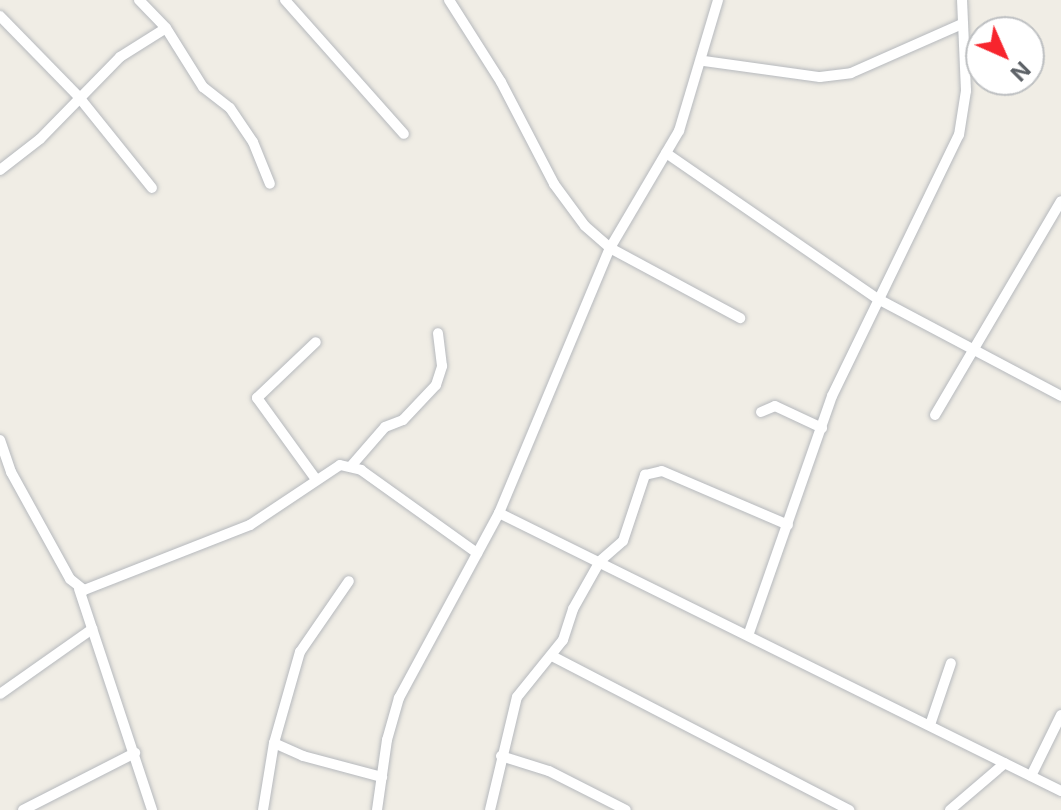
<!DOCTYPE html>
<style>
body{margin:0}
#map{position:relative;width:1061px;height:810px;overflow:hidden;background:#f0ede5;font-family:Inter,sans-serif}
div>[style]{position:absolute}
.roads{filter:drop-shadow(0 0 2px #b6b9bd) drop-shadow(0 0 2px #b6b9bd)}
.street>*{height:10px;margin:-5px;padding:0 5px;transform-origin:5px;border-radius:5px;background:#fff}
span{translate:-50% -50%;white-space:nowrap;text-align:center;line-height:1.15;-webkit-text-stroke:8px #fff;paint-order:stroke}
.north{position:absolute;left:965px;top:16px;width:80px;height:80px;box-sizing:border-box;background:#fff;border:2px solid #bec0c2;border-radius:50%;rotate:135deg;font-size:22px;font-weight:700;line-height:32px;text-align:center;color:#5d6267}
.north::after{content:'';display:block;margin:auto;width:28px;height:36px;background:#f7252d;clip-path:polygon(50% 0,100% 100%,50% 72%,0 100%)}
</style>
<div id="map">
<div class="roads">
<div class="street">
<div style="left:139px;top:0;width:39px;rotate:46deg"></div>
<div style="left:166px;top:28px;width:70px;rotate:57.9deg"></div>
<div style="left:203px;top:87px;width:34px;rotate:38deg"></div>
<div style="left:230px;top:108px;width:41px;rotate:55.9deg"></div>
<div style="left:253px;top:142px;width:45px;rotate:68deg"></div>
<div style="left:285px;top:0;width:179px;rotate:48.4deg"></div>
<div style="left:449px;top:0;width:97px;rotate:57.6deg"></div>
<div style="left:501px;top:82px;width:115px;rotate:62.5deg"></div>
<div style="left:554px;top:184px;width:52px;rotate:53.6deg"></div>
<div style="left:585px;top:226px;width:33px;rotate:41deg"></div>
<div style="left:610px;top:248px;width:148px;rotate:28.3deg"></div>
<div style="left:0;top:16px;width:112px;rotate:45.7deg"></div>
<div style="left:78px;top:96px;width:118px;rotate:51.2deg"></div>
<div style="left:704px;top:61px;width:117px;rotate:7.9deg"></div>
<div style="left:820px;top:77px;width:31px;rotate:-7deg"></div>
<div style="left:851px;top:73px;width:121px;rotate:-23.8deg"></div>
<div style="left:666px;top:153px;width:257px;rotate:34.6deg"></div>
<div style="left:878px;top:299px;width:207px;rotate:27.9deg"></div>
<div style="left:0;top:170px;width:51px;rotate:-37.8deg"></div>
<div style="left:40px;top:139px;width:115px;rotate:-45.7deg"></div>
<div style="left:120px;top:57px;width:54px;rotate:-32.2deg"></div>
<div style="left:761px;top:412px;width:15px;rotate:-23deg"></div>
<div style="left:775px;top:406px;width:52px;rotate:25.1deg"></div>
<div style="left:935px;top:415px;width:248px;rotate:-59.5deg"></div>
<div style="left:0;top:440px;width:34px;rotate:71deg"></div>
<div style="left:11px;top:472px;width:122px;rotate:61.1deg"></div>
<div style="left:70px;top:579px;width:18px;rotate:38deg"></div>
<div style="left:84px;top:590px;width:178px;rotate:-21.4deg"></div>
<div style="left:250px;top:525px;width:108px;rotate:-33.7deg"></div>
<div style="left:340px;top:465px;width:22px;rotate:13deg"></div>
<div style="left:361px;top:470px;width:143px;rotate:35.6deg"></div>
<div style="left:352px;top:465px;width:50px;rotate:-49deg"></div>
<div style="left:385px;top:427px;width:19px;rotate:-21deg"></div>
<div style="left:403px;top:420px;width:48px;rotate:-46.7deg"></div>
<div style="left:436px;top:385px;width:20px;rotate:-72deg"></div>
<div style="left:442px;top:366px;width:33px;rotate:-97deg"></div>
<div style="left:315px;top:478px;width:99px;rotate:-125.9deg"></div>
<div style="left:257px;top:398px;width:81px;rotate:-43.5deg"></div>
<div style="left:499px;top:513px;width:627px;rotate:26.32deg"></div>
<div style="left:79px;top:589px;width:233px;rotate:71.7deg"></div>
<div style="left:749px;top:633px;width:251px;rotate:-70.7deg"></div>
<div style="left:832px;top:396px;width:290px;rotate:-64.1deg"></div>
<div style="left:959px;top:135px;width:45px;rotate:-81deg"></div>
<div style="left:966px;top:91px;width:91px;rotate:-92.5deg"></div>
<div style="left:552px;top:656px;width:335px;rotate:27.4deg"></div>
<div style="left:0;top:694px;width:113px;rotate:-35.2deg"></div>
<div style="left:931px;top:722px;width:62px;rotate:-71.3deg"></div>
<div style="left:274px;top:743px;width:95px;rotate:-74.1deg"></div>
<div style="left:300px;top:652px;width:86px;rotate:-55.4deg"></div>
<div style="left:501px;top:756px;width:50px;rotate:17.4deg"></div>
<div style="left:549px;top:771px;width:86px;rotate:26.9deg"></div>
<div style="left:1031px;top:776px;width:68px;rotate:-63.8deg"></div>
<div style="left:23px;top:810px;width:126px;rotate:-27deg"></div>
<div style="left:263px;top:810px;width:68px;rotate:-80.7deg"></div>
<div style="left:274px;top:743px;width:32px;rotate:24deg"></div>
<div style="left:303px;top:756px;width:82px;rotate:14.9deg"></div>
<div style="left:377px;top:810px;width:71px;rotate:-81.9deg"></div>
<div style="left:387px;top:740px;width:44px;rotate:-74.1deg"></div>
<div style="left:399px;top:698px;width:210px;rotate:-61.6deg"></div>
<div style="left:499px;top:513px;width:287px;rotate:-67.3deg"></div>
<div style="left:610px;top:248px;width:136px;rotate:-59.5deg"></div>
<div style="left:679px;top:131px;width:137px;rotate:-73.4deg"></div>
<div style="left:490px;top:810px;width:116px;rotate:-76.6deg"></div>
<div style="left:517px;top:697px;width:73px;rotate:-51.1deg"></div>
<div style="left:563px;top:640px;width:33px;rotate:-72deg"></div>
<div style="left:573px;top:609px;width:55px;rotate:-60.6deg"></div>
<div style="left:600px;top:561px;width:30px;rotate:-41deg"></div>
<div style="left:623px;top:541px;width:70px;rotate:-71.6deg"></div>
<div style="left:645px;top:475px;width:17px;rotate:-13deg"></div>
<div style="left:662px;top:471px;width:137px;rotate:23.2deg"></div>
<div style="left:950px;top:810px;width:72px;rotate:-40.5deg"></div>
</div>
</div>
<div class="north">N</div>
</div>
